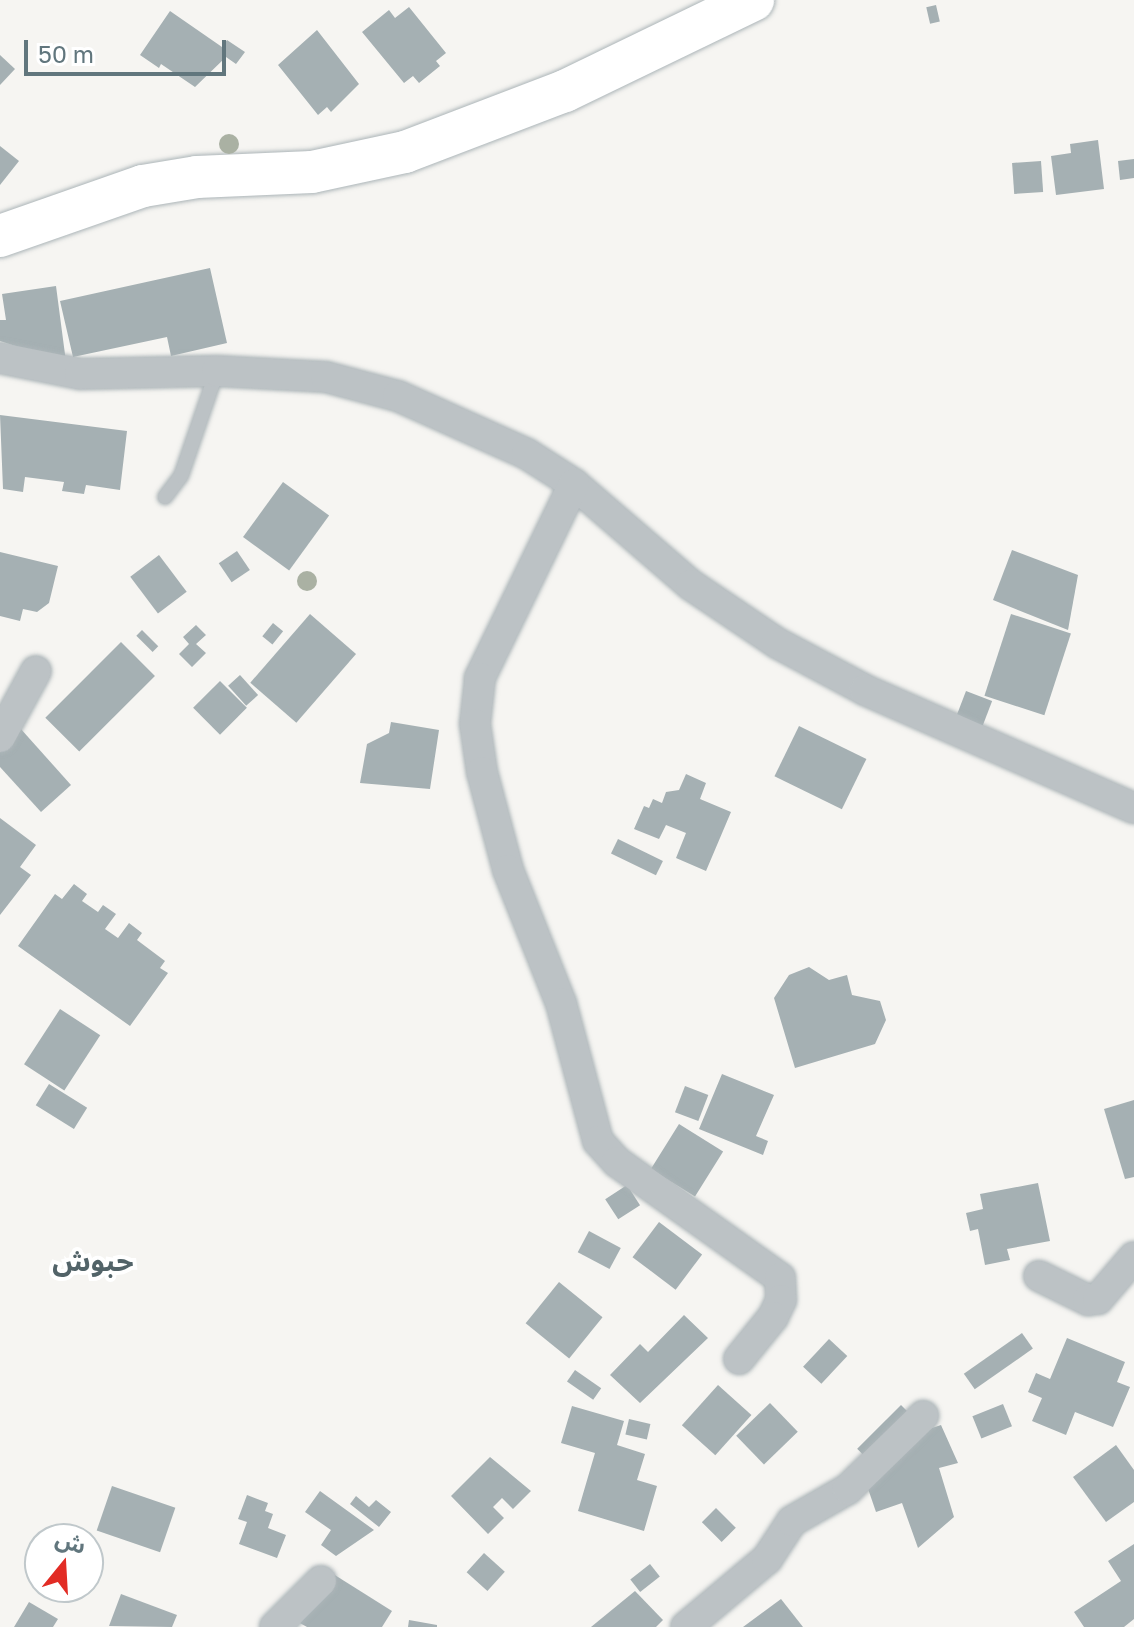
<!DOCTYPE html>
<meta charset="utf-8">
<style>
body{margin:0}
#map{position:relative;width:1134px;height:1627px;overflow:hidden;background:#f6f5f2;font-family:"Golos Text","Noto Sans Arabic",sans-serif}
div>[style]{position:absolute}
.building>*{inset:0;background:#a5b0b3;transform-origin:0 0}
.roads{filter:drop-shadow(0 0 2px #acb5b8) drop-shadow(0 0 2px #acb5b8)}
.lane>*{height:14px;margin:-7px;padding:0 7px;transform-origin:7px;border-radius:7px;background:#bcc2c5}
.street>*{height:30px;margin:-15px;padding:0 15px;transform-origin:15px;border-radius:15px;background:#bcc2c5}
.secondary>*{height:42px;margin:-21px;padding:0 21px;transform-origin:21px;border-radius:21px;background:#fff}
.trees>*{width:20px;height:20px;margin:-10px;border-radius:50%;background:#aab1a3}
span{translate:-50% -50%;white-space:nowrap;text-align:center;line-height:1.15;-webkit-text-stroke:8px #fff;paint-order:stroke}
.district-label{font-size:28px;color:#526368;font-weight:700}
.north{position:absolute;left:24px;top:1523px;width:80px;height:80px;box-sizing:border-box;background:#fff;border:2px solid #c0c8cb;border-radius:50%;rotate:18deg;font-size:22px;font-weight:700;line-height:32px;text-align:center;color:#61767d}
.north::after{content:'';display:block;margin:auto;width:28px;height:36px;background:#e22c25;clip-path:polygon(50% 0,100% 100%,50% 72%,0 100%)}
.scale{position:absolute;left:24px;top:40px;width:202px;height:36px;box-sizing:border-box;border:4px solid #61767d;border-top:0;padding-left:10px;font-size:24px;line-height:28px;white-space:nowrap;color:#61767d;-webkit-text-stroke:6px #fff;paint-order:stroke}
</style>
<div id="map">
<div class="building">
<div style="left:936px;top:5px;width:17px;height:10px;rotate:77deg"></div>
<div style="clip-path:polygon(409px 7px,446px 53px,436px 61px,440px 66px,419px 83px,413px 76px,404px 83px,362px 32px,389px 10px,395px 18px)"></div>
<div style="clip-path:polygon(170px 11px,222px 47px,227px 40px,245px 52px,236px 64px,226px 57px,195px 87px,161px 64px,159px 68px,140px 55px)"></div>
<div style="clip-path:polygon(317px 30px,359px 84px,331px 112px,327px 107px,318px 115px,278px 65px)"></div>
<div style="clip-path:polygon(0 55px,15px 69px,0 85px)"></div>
<div style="clip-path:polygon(1098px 140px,1104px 189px,1056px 195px,1051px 156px,1071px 153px,1070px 144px)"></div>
<div style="clip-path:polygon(0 146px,19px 161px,0 185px)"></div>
<div style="clip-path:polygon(1134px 159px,1134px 178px,1120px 180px,1118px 161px)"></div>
<div style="left:1041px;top:161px;width:31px;height:29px;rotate:86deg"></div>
<div style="clip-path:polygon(210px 268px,227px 343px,171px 356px,167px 337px,73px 357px,60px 301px)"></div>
<div style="clip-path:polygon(56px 286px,66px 362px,0 341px,0 320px,6px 320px,2px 294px)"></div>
<div style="clip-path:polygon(0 415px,127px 431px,120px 490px,86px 485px,84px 494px,62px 491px,64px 482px,25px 477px,23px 492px,3px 489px)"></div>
<div style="left:283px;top:482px;width:57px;height:68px;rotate:36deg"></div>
<div style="clip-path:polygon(1012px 550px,1078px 575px,1068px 630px,993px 600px)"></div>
<div style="left:237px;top:551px;width:23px;height:22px;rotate:56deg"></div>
<div style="clip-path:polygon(0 552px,58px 566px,49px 603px,37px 612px,23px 609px,20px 621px,0 616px)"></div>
<div style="left:159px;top:555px;width:46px;height:36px;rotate:53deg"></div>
<div style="left:310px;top:614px;width:61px;height:91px;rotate:41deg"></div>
<div style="left:1011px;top:614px;width:63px;height:86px;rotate:18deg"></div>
<div style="left:273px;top:623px;width:13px;height:17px;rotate:39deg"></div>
<div style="clip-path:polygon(196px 625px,206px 635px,196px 644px,206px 653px,192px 667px,179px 654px,189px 644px,183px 637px)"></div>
<div style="left:142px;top:630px;width:23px;height:8px;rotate:45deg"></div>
<div style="left:121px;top:642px;width:48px;height:107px;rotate:45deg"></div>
<div style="left:240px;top:675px;width:27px;height:16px;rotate:48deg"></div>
<div style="left:220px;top:681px;width:38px;height:38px;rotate:45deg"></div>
<div style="left:966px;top:691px;width:28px;height:35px;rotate:21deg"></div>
<div style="clip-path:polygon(391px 722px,439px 730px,430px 789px,360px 783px,367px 744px,389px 733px)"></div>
<div style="left:799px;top:726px;width:75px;height:56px;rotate:26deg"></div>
<div style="clip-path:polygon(20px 728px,71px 785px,41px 812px,0 767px,0 745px)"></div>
<div style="clip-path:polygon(686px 774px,706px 783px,700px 799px,731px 812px,706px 871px,676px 858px,686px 833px,666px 825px,659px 839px,634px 829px,644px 806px,649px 808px,653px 799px,662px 803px,666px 792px,679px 790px)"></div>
<div style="clip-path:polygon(0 818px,36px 845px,20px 867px,31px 875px,0 915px)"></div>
<div style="left:618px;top:839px;width:50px;height:16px;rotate:26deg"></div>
<div style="clip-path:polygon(74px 884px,87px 894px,82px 901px,98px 912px,103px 905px,116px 914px,105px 929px,118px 938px,129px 923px,142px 933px,137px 940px,165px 961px,160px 968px,168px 973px,130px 1026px,18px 946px,55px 894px,62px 899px)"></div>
<div style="clip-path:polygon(809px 967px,829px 980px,847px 975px,852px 995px,880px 1001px,886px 1020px,875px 1044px,795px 1068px,774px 998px,789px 975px)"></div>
<div style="left:60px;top:1009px;width:48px;height:66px;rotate:33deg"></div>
<div style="clip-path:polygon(722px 1074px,774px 1095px,756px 1136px,768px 1141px,763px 1155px,699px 1129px)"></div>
<div style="left:49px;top:1084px;width:45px;height:25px;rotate:32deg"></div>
<div style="left:685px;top:1086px;width:25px;height:28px;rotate:21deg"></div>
<div style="clip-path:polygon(1134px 1100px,1134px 1177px,1125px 1179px,1104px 1109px)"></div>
<div style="left:679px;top:1124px;width:52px;height:53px;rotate:32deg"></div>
<div style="clip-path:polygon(1038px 1183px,1050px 1241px,1007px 1249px,1010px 1260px,985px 1265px,978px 1229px,970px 1231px,966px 1213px,983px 1209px,980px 1194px)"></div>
<div style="left:627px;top:1185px;width:24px;height:26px;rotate:57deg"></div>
<div style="left:659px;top:1222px;width:54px;height:44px;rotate:37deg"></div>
<div style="left:589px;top:1231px;width:36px;height:24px;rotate:28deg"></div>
<div style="left:559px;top:1282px;width:56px;height:53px;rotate:39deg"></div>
<div style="clip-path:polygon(684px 1315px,708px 1338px,640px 1403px,610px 1375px,640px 1344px,648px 1352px)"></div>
<div style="left:1022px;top:1333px;width:19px;height:71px;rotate:55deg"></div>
<div style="clip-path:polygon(1067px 1338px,1125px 1362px,1117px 1382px,1130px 1387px,1113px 1427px,1075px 1412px,1066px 1435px,1032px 1421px,1042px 1398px,1028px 1392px,1036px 1373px,1050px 1379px)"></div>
<div style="left:829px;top:1339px;width:25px;height:38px;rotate:43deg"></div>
<div style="left:575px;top:1370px;width:32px;height:14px;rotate:35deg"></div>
<div style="left:718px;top:1385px;width:45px;height:54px;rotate:42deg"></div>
<div style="left:770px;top:1403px;width:40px;height:47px;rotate:46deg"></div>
<div style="left:1003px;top:1404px;width:24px;height:33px;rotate:68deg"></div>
<div style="left:901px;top:1405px;width:18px;height:62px;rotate:45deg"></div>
<div style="clip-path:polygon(572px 1406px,624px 1421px,617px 1445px,645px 1454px,637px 1480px,657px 1486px,644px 1531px,578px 1511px,595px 1453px,561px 1443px)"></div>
<div style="left:629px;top:1419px;width:22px;height:16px;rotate:13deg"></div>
<div style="clip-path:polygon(941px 1425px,958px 1463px,939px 1468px,954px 1517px,918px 1548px,902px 1503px,876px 1512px,865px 1480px,908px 1436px)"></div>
<div style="clip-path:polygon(1116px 1445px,1134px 1470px,1134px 1502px,1106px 1522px,1073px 1477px)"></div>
<div style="clip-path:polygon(490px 1457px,531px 1491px,513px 1509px,502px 1498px,493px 1507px,504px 1518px,488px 1534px,451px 1496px)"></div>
<div style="left:112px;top:1486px;width:67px;height:47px;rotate:19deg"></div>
<div style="clip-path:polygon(320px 1491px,374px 1530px,336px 1556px,321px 1545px,331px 1530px,305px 1512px)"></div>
<div style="clip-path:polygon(247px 1495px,268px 1503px,265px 1511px,273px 1514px,268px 1528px,286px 1535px,277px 1558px,239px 1544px,247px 1522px,238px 1519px)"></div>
<div style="clip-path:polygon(356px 1496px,369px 1507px,376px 1500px,391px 1512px,379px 1527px,350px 1504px)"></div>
<div style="left:716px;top:1508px;width:28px;height:20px;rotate:45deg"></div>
<div style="clip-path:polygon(1134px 1544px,1134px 1619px,1124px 1627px,1084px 1627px,1074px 1612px,1121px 1581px,1108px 1561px)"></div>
<div style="left:484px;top:1553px;width:28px;height:26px;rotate:42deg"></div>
<div style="left:650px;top:1564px;width:16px;height:25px;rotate:52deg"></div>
<div style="clip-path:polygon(330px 1572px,392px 1611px,382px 1627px,307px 1627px,298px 1622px)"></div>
<div style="clip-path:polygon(635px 1591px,663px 1620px,656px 1627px,591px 1627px)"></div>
<div style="clip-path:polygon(121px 1594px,177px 1615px,172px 1627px,109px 1626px)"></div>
<div style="clip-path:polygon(781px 1599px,803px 1627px,743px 1627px)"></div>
<div style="clip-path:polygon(29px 1602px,58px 1619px,53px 1627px,14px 1627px)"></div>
<div style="clip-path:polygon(409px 1620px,437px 1625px,437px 1627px,408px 1627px)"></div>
</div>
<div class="roads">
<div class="lane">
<div style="left:165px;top:497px;width:26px;rotate:-53deg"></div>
<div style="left:181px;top:476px;width:111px;rotate:-71.1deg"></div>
</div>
<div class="street">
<div style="left:0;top:358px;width:82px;rotate:11.3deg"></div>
<div style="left:80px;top:374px;width:137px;rotate:-1.3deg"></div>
<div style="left:217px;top:371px;width:109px;rotate:3.2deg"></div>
<div style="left:326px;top:377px;width:74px;rotate:14.8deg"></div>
<div style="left:398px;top:396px;width:141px;rotate:24.2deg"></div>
<div style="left:527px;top:454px;width:56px;rotate:32.6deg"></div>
<div style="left:574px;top:484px;width:155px;rotate:40.8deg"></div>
<div style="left:691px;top:585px;width:104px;rotate:34deg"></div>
<div style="left:777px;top:643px;width:100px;rotate:28.1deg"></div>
<div style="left:865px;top:690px;width:294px;rotate:23.7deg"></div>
<div style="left:574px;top:484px;width:216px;rotate:115.9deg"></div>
<div style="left:480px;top:678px;width:46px;rotate:96.2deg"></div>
<div style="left:475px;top:724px;width:49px;rotate:81.7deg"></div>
<div style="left:482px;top:772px;width:101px;rotate:75.1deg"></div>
<div style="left:508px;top:870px;width:143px;rotate:68.3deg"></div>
<div style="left:561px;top:1003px;width:143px;rotate:75deg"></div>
<div style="left:598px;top:1141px;width:28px;rotate:48deg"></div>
<div style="left:617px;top:1162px;width:200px;rotate:35.4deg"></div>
<div style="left:780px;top:1278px;width:22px;rotate:87deg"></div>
<div style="left:781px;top:1300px;width:19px;rotate:115deg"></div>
<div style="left:773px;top:1317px;width:54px;rotate:129deg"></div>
<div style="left:0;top:737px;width:75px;rotate:-61.4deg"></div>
<div style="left:1039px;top:1276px;width:55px;rotate:26.1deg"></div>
<div style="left:1088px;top:1300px;width:10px;rotate:-6deg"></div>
<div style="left:1098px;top:1299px;width:55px;rotate:-49.4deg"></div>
<div style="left:275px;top:1627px;width:65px;rotate:-45deg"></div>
<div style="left:686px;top:1627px;width:106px;rotate:-40deg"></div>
<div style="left:767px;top:1559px;width:45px;rotate:-56.7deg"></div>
<div style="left:792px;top:1521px;width:64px;rotate:-29.7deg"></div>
<div style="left:848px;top:1489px;width:105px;rotate:-44.2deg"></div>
</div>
<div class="secondary">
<div style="left:0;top:236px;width:151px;rotate:-19.3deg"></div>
<div style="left:143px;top:186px;width:55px;rotate:-9.5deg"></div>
<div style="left:197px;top:177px;width:115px;rotate:-2.5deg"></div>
<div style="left:312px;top:172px;width:95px;rotate:-12.1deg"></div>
<div style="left:405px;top:152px;width:171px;rotate:-20.9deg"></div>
<div style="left:565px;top:91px;width:209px;rotate:-25.8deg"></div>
</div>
</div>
<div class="trees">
<div style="left:229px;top:144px"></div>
<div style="left:307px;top:581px"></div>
</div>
<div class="district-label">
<span style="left:93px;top:1261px">حبوش</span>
</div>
<div class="north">ش</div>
<div class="scale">50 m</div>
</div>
